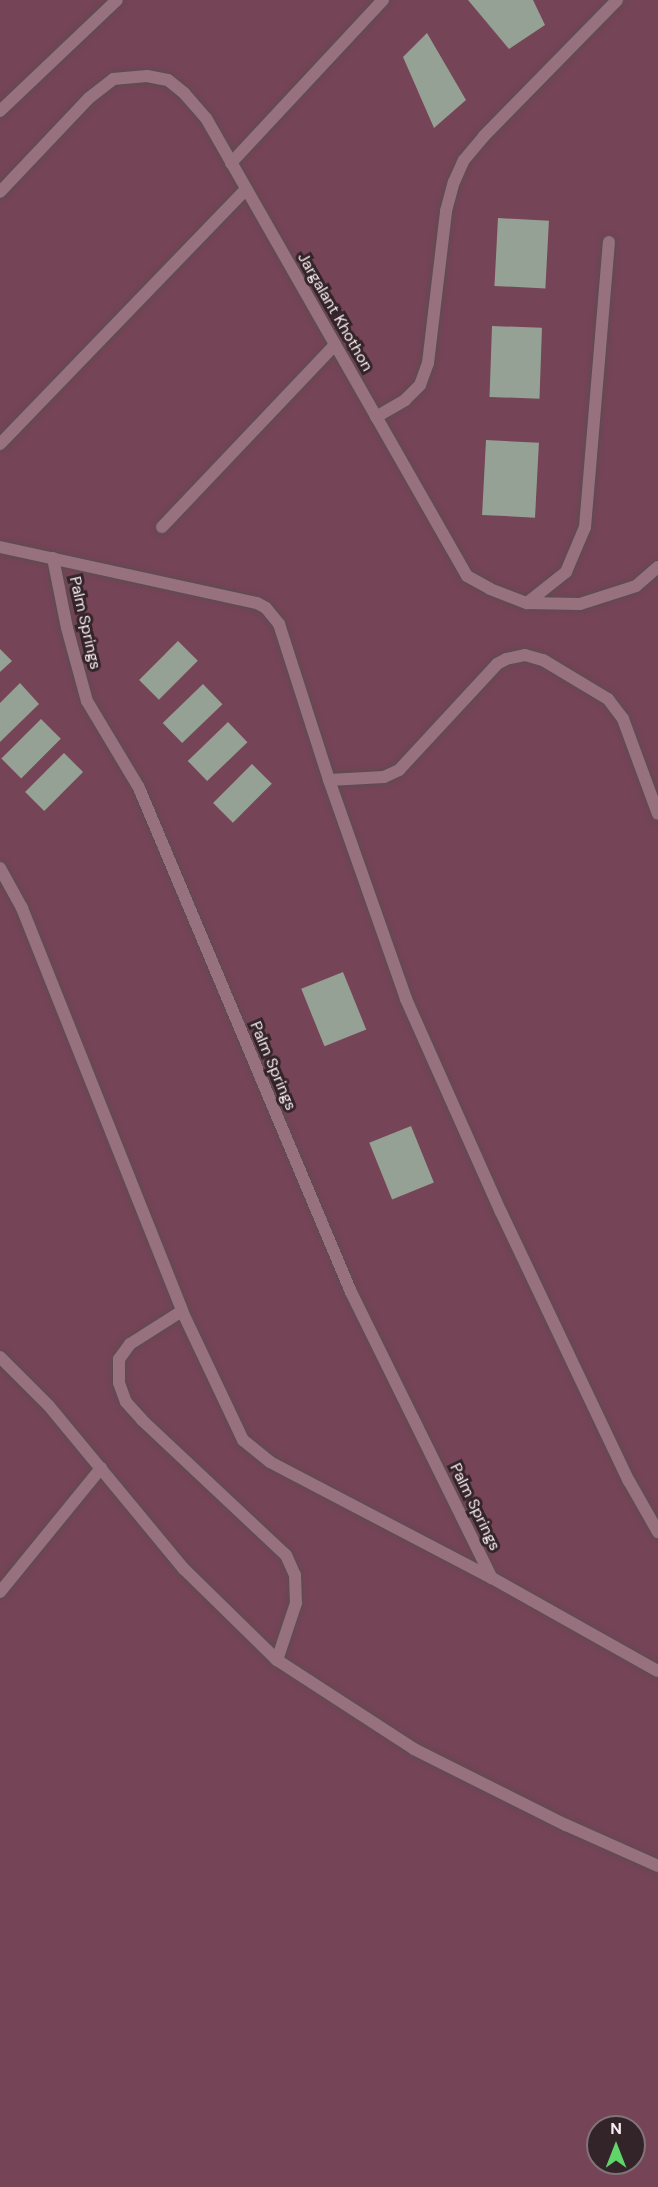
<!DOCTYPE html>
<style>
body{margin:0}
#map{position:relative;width:658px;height:2187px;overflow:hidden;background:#3d2e33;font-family:"DM Sans",sans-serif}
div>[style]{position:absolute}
.green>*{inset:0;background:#764457}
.building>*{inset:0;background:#94a194;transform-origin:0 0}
.roads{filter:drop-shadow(0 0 2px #5b4c51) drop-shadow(0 0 2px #5b4c51)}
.minor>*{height:12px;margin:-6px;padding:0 6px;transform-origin:6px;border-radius:6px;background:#97727e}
.tertiary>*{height:12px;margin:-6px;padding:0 6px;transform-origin:6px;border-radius:6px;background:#97727e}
span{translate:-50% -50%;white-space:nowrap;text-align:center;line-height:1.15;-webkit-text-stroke:6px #332429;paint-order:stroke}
.street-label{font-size:16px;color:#f7ecef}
.north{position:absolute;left:586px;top:2115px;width:60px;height:60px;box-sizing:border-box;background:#332429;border:2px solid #817478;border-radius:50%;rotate:0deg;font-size:16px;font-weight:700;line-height:24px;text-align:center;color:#f7ecef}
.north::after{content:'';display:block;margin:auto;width:21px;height:27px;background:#60d56a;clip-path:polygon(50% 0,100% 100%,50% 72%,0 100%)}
</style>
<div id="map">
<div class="green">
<div style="clip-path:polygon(evenodd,0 0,658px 0,658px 2187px,0 2187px,0 0,598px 2127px,634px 2127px,634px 2163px,598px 2163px,598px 2127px)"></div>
</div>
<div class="building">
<div style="clip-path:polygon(468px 0,533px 0,545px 25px,509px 49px)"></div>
<div style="clip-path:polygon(427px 33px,466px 100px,434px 128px,403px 57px)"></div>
<div style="left:498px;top:218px;width:51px;height:68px;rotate:3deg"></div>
<div style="left:492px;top:326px;width:50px;height:71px;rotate:2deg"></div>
<div style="left:486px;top:440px;width:53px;height:75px;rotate:3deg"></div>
<div style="left:178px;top:641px;width:28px;height:55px;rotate:45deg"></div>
<div style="clip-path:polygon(0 649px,12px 661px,0 672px)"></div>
<div style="clip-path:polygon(20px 683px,39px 704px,0 742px,0 703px)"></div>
<div style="left:203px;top:684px;width:28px;height:56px;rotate:46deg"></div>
<div style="left:41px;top:719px;width:28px;height:56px;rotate:45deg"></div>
<div style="left:228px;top:722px;width:28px;height:56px;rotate:46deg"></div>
<div style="left:64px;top:753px;width:27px;height:55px;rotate:45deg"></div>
<div style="left:252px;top:764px;width:28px;height:55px;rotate:45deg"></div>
<div style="left:343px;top:972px;width:62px;height:45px;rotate:68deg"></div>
<div style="left:411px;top:1126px;width:61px;height:45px;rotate:68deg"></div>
</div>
<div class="roads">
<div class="minor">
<div style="left:0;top:111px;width:161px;rotate:-43.5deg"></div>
<div style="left:231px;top:163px;width:223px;rotate:-47deg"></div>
<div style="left:0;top:192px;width:129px;rotate:-46.6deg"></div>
<div style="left:89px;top:98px;width:31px;rotate:-38deg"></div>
<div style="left:113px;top:79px;width:34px;rotate:-5deg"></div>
<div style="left:147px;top:76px;width:21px;rotate:11deg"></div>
<div style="left:168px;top:80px;width:21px;rotate:39deg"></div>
<div style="left:184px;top:93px;width:33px;rotate:49deg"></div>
<div style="left:206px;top:118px;width:527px;rotate:60.32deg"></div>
<div style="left:467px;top:576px;width:26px;rotate:29deg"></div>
<div style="left:490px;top:589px;width:40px;rotate:21deg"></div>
<div style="left:527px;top:603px;width:53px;rotate:1.1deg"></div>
<div style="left:580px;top:604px;width:59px;rotate:-17.8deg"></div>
<div style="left:636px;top:586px;width:29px;rotate:-41deg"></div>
<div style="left:376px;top:417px;width:34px;rotate:-30deg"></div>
<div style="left:405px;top:400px;width:21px;rotate:-45deg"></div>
<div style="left:420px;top:385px;width:23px;rotate:-70deg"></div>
<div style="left:428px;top:363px;width:153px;rotate:-83.2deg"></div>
<div style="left:446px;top:211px;width:30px;rotate:-75deg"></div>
<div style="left:454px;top:182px;width:24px;rotate:-66deg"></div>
<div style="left:464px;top:160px;width:31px;rotate:-50deg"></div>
<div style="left:484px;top:136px;width:190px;rotate:-45.6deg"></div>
<div style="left:0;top:444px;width:354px;rotate:-46deg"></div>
<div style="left:162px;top:527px;width:251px;rotate:-46.5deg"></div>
<div style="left:0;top:547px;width:263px;rotate:12.3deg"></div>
<div style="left:257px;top:603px;width:10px;rotate:29deg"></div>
<div style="left:266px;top:608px;width:21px;rotate:51deg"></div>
<div style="left:279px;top:624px;width:164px;rotate:72.2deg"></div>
<div style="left:329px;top:780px;width:232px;rotate:70.6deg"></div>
<div style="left:406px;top:999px;width:233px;rotate:66deg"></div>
<div style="left:501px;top:1212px;width:298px;rotate:64.6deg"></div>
<div style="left:629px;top:1481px;width:59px;rotate:60.4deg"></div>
<div style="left:53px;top:558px;width:71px;rotate:78.7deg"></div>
<div style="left:67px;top:628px;width:76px;rotate:74.7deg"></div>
<div style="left:87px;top:701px;width:101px;rotate:59.1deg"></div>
<div style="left:139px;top:788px;width:547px;rotate:67.19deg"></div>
<div style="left:351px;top:1292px;width:319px;rotate:63.8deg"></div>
<div style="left:492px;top:1578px;width:190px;rotate:29.3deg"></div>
<div style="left:527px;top:603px;width:50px;rotate:-38.5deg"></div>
<div style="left:566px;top:572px;width:49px;rotate:-67.1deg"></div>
<div style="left:585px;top:527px;width:286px;rotate:-85.2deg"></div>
<div style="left:329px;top:780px;width:55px;rotate:-3.1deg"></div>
<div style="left:384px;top:777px;width:17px;rotate:-25deg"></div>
<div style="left:399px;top:770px;width:144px;rotate:-47.2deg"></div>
<div style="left:497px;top:664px;width:10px;rotate:-29deg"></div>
<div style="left:506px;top:659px;width:19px;rotate:-12deg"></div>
<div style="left:525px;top:655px;width:19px;rotate:16deg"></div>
<div style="left:543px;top:660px;width:76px;rotate:31deg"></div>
<div style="left:608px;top:699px;width:25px;rotate:53deg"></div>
<div style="left:623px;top:719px;width:101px;rotate:69.8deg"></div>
<div style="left:0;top:868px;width:46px;rotate:61.2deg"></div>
<div style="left:22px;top:908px;width:434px;rotate:68.3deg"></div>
<div style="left:182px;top:1311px;width:143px;rotate:64.7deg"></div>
<div style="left:243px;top:1440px;width:35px;rotate:39deg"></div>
<div style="left:270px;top:1462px;width:250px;rotate:27.6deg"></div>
<div style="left:182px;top:1311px;width:62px;rotate:147.6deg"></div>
<div style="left:130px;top:1344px;width:19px;rotate:126deg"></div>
<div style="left:119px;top:1359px;width:24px;rotate:90deg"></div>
<div style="left:119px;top:1383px;width:20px;rotate:70deg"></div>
<div style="left:126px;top:1402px;width:24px;rotate:48deg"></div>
<div style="left:142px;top:1420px;width:197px;rotate:43.2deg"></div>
<div style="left:286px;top:1555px;width:22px;rotate:66deg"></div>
<div style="left:295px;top:1575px;width:28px;rotate:88deg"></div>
<div style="left:296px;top:1603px;width:60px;rotate:108.4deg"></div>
<div style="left:0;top:1592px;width:160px;rotate:-50.8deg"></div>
</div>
<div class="tertiary">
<div style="left:0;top:1357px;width:69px;rotate:45deg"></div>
<div style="left:49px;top:1406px;width:212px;rotate:50.4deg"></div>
<div style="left:184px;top:1569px;width:130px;rotate:44.4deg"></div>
<div style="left:277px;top:1660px;width:163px;rotate:33deg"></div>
<div style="left:414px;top:1749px;width:170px;rotate:26.6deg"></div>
<div style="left:566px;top:1825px;width:101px;rotate:24deg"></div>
</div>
</div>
<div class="street-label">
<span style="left:335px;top:312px;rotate:60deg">Jargalant Khothon</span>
<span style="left:85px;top:623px;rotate:77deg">Palm Springs</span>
<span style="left:273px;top:1066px;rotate:67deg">Palm Springs</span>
<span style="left:475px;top:1507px;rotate:64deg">Palm Springs</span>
</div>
<div class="north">N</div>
</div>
